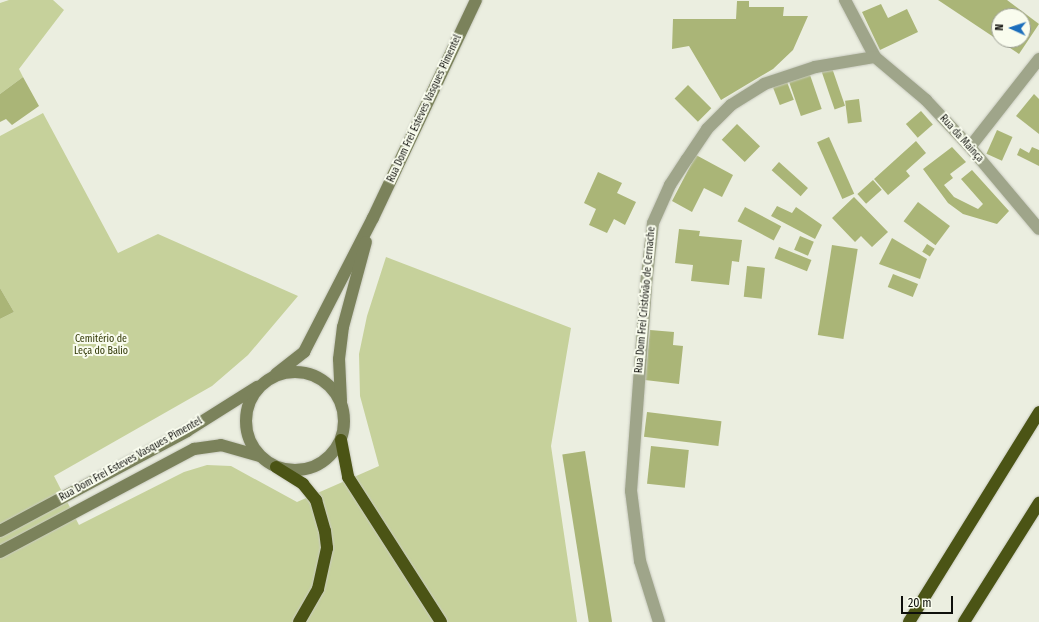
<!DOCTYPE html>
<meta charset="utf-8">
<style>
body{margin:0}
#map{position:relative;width:1039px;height:622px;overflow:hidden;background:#ebeee0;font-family:"Fira Sans Condensed",sans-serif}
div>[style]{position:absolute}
.green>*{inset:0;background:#c6d19b}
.building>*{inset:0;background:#aab577;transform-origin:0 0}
.roads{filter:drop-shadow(0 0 1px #c8cabe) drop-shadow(0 0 1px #c8cabe)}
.street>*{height:12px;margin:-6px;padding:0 6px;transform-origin:6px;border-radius:6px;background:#9fa58a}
.secondary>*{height:12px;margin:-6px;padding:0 6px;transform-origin:6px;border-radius:6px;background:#7b825b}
.secondary>.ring{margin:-6px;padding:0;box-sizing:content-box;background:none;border:12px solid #7b825b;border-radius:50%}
.highway>*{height:12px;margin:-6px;padding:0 6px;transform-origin:6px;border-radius:6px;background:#4b5415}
span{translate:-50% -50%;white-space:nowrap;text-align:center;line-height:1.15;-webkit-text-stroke:4px #f9fcee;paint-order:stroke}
.street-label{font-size:10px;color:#0e0f0b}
.park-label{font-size:10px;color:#303705}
.north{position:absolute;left:991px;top:8px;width:40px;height:40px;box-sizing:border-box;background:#f9fcee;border:1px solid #9b9d93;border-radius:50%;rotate:273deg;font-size:11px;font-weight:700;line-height:16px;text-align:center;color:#0e0f0b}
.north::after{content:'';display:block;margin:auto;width:14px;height:18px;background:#1c6ebc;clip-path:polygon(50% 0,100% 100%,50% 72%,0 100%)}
.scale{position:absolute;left:901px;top:596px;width:52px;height:18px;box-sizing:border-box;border:2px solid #0e0f0b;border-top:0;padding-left:5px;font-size:12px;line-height:14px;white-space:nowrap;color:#0e0f0b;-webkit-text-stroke:3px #f9fcee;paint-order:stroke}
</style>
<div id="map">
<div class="green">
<div style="clip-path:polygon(9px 0,53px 0,64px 10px,19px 69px,23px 77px,0 94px,0 3px)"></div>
<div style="clip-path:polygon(43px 113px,118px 253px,158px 234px,298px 296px,248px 355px,212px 386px,54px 476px,79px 525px,184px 472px,207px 465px,231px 466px,297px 502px,379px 466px,360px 396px,359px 354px,367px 316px,386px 257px,571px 328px,551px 446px,577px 622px,0 622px,0 319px,14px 312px,0 288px,0 136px)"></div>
</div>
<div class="building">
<div style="clip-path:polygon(evenodd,938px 0,1007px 0,1039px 24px,1019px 54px,938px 0,999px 16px,1023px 16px,1023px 40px,999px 40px,999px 16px)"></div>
<div style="clip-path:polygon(737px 1px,749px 1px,749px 7px,784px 7px,783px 16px,808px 16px,793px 50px,773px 69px,721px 100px,689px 46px,672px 49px,673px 19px,736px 19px)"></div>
<div style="clip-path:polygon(881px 4px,888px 18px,907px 9px,918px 32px,880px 50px,862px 12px)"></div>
<div style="left:832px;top:68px;width:40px;height:11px;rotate:71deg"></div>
<div style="left:809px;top:72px;width:39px;height:22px;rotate:71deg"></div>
<div style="clip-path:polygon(23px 77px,39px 106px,12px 125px,6px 119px,0 122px,0 94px)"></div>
<div style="left:787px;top:82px;width:19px;height:15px;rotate:69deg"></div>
<div style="left:688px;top:85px;width:33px;height:19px;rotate:45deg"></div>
<div style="clip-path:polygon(1034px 94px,1039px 99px,1039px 134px,1016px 116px)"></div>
<div style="left:859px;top:99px;width:23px;height:14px;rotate:83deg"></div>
<div style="left:921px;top:111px;width:18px;height:20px;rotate:49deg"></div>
<div style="left:737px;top:124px;width:32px;height:22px;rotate:44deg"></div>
<div style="left:997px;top:130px;width:17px;height:26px;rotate:24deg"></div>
<div style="left:829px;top:137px;width:62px;height:13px;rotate:66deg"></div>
<div style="clip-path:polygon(916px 141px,926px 153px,906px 171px,910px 176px,888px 195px,874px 179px)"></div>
<div style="clip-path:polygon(952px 147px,966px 162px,950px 174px,953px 178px,944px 185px,954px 197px,978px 209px,983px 204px,961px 179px,972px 170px,1009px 211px,997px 224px,963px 214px,948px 203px,923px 169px)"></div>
<div style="clip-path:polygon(1032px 147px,1039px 150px,1039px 166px,1017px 155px,1020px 148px,1029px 153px)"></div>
<div style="clip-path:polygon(696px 155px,733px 175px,722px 197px,704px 188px,692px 212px,672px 201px)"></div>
<div style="left:779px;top:162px;width:39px;height:11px;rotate:42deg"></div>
<div style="clip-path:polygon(598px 172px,622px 183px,617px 193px,636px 202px,625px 225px,614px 219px,607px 233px,589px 225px,596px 209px,584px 203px)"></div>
<div style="left:873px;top:180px;width:13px;height:21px;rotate:48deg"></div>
<div style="clip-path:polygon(854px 197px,888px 232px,872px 247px,861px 236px,855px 242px,832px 218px)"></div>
<div style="left:918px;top:202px;width:40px;height:24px;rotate:37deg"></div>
<div style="clip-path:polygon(777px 206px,792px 213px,796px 207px,822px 225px,815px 239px,771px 216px)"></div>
<div style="left:745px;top:207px;width:41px;height:16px;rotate:28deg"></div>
<div style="clip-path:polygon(679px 229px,700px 231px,699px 236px,742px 240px,739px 262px,732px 261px,729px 285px,691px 281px,693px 265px,675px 263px)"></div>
<div style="left:800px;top:236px;width:15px;height:15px;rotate:23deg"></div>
<div style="clip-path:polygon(892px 238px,927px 259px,920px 279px,879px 264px)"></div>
<div style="left:927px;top:244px;width:9px;height:9px;rotate:32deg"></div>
<div style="left:832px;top:245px;width:26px;height:91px;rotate:9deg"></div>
<div style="left:779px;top:247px;width:35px;height:12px;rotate:22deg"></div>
<div style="left:747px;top:266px;width:18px;height:31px;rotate:6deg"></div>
<div style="left:893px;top:274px;width:27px;height:14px;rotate:22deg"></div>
<div style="clip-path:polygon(0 288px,14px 312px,0 319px)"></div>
<div style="clip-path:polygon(650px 330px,674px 332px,673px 345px,683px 346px,679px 384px,645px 380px)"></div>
<div style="left:647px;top:412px;width:75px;height:25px;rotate:7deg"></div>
<div style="left:651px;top:446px;width:38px;height:38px;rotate:6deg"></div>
<div style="left:585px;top:451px;width:173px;height:23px;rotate:81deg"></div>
</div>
<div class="roads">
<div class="street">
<div style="left:845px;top:0;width:64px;rotate:62.2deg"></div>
<div style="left:875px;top:57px;width:67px;rotate:40.1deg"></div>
<div style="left:926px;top:100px;width:64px;rotate:46.9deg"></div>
<div style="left:970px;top:147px;width:107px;rotate:49.9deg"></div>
<div style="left:970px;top:147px;width:112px;rotate:-51.9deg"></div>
<div style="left:659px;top:622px;width:64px;rotate:-107.3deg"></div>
<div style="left:640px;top:561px;width:71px;rotate:-97.3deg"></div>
<div style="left:631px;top:491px;width:207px;rotate:-85.8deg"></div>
<div style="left:646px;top:285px;width:62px;rotate:-83.6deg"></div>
<div style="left:653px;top:223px;width:42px;rotate:-65.9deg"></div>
<div style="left:670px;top:185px;width:31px;rotate:-57deg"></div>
<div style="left:687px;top:159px;width:36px;rotate:-56deg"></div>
<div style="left:707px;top:129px;width:34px;rotate:-45deg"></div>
<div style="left:731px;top:105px;width:39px;rotate:-32deg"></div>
<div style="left:764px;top:84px;width:54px;rotate:-18.4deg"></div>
<div style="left:815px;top:67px;width:61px;rotate:-9.5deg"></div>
</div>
<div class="secondary">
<div class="ring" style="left:246px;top:372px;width:86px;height:86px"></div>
<div style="left:276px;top:374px;width:36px;rotate:-38deg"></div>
<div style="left:304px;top:352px;width:151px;rotate:-62.8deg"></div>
<div style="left:373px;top:218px;width:241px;rotate:-64.7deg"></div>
<div style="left:341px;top:401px;width:42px;rotate:-92.7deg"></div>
<div style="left:339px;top:359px;width:32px;rotate:-83deg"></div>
<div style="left:343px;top:327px;width:88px;rotate:-74.9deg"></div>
<div style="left:0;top:531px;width:212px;rotate:-28.1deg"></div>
<div style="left:187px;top:431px;width:83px;rotate:-32.2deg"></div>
<div style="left:0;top:552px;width:220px;rotate:-28deg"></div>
<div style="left:194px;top:449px;width:27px;rotate:-8deg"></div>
<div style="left:221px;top:445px;width:41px;rotate:15.8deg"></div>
</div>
<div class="highway">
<div style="left:341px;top:440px;width:38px;rotate:79deg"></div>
<div style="left:348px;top:477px;width:172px;rotate:57.3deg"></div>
<div style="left:276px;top:467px;width:32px;rotate:32deg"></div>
<div style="left:303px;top:484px;width:21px;rotate:51deg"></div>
<div style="left:316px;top:500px;width:32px;rotate:74deg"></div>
<div style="left:325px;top:531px;width:17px;rotate:83deg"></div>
<div style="left:327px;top:548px;width:42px;rotate:102.4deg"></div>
<div style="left:318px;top:589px;width:38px;rotate:120deg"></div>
<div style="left:909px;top:622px;width:247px;rotate:-58.2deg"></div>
<div style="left:964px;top:622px;width:141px;rotate:-57.8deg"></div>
</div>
</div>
<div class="street-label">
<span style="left:425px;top:109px;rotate:-65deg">Rua Dom Frei Esteves Vasques Pimentel</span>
<span style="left:961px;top:139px;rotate:48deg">Rua da Mainça</span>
<span style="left:646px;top:300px;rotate:-85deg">Rua Dom Frei Cristóvão de Cernache</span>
<span style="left:131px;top:460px;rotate:-29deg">Rua Dom Frei Esteves Vasques Pimentel</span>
</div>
<div class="park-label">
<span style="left:101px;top:345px">Cemitério de<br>Leça do Balio</span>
</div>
<div class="north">N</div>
<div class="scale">20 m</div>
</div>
